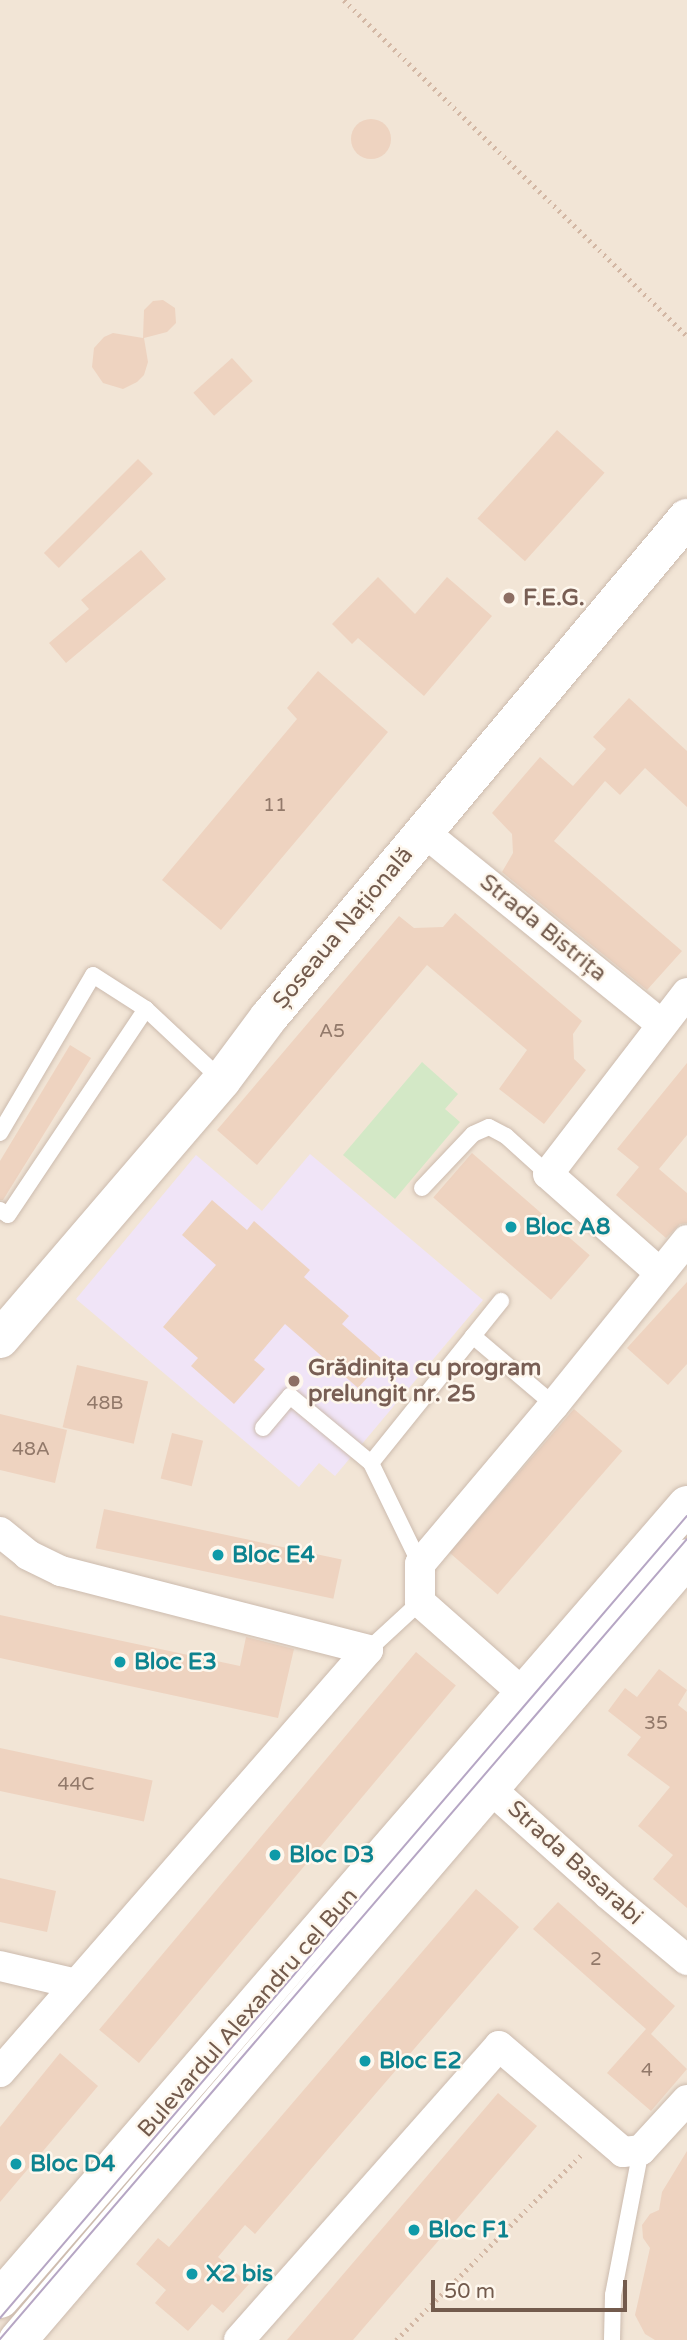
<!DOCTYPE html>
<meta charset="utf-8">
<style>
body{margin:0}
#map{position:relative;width:687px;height:2340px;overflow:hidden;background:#fbf3e7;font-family:"Varela Round",sans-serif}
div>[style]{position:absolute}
.residential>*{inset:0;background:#f2e5d6;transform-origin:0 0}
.education>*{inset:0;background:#f0e4f7}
.green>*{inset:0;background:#d3e8c6}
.building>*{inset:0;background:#eed3c0;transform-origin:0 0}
.round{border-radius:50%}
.path>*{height:4.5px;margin-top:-2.25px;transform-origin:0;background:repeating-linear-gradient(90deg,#d3b7a4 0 2px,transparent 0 7px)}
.roads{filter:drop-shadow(0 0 2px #ccbbae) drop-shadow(0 0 2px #ccbbae)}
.lane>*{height:16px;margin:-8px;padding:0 8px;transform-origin:8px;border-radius:8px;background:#fff}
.street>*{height:30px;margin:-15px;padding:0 15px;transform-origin:15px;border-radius:15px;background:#fff}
.secondary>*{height:38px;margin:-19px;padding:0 19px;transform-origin:19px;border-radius:19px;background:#fff}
.tram>*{height:2px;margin:-1px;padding:0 1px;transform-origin:1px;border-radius:1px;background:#b6a6c4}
.dots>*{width:19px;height:19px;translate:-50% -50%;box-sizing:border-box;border:4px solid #fef7ed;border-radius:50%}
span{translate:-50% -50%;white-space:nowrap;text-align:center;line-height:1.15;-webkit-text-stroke:5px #fef7ed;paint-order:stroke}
.number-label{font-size:19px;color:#92796a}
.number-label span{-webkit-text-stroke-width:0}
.education-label{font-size:23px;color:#785e54;font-weight:700}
.left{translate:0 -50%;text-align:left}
.street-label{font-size:23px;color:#735b4d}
.culture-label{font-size:23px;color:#0d838f;font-weight:700}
.scale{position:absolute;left:431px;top:2280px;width:196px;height:32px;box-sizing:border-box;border:4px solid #735b4d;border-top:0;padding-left:9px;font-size:21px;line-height:24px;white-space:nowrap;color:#735b4d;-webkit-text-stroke:5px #fef7ed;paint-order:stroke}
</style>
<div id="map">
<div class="residential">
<div style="left:0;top:0;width:687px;height:2340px"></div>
</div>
<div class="education">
<div style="clip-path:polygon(310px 1154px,483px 1300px,335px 1476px,319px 1463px,299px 1487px,76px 1299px,196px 1155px,262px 1211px)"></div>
</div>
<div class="green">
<div style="clip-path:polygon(422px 1062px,458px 1094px,445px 1109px,460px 1122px,395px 1199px,343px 1155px)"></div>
</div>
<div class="building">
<div class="round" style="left:351px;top:119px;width:40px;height:40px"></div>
<div style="clip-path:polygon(163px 300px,175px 308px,176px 323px,167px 332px,144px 338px,148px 362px,144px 375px,137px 382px,123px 389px,103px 383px,92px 367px,94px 348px,104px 337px,113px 333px,143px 338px,144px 310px,153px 301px)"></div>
<div style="left:232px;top:358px;width:31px;height:52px;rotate:48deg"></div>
<div style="left:557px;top:430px;width:64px;height:119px;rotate:42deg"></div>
<div style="left:138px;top:459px;width:21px;height:133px;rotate:45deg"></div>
<div style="clip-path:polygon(141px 550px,166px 579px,66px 663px,49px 643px,89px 609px,81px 600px)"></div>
<div style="clip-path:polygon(378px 577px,415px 614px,447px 577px,492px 616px,424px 696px,358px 638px,352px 644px,332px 624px)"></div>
<div style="clip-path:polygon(318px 671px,388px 732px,221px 930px,162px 880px,297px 719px,287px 708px)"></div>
<div style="clip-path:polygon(629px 698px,687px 751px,687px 807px,645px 768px,620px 795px,605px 781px,554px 841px,682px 951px,647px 990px,502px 872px,513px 853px,512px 834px,492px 813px,540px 757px,573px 786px,606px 749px,593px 737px)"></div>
<div style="clip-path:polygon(455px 913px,582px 1021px,573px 1034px,574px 1059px,586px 1070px,544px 1124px,499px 1089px,527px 1050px,427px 965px,257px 1165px,217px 1130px,399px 916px,414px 928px,443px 927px)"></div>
<div style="clip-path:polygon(70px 1045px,91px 1058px,3px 1200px,0 1200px,0 1161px)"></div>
<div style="clip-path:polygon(687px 1063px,687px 1135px,659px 1169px,687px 1193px,687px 1223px,680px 1224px,666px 1238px,616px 1195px,639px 1167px,617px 1149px)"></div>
<div style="left:472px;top:1153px;width:156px;height:59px;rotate:41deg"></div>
<div style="clip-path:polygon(212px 1200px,247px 1230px,254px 1221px,310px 1270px,304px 1277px,349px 1316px,342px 1324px,383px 1360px,358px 1388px,285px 1324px,254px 1360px,265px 1369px,234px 1404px,191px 1366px,198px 1358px,163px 1327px,216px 1265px,182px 1235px)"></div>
<div style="clip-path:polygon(687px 1282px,687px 1364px,668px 1385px,627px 1348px)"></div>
<div style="left:77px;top:1365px;width:73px;height:64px;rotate:13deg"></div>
<div style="left:574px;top:1409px;width:64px;height:190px;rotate:41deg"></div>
<div style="clip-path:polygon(0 1414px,67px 1430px,55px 1483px,0 1470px)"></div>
<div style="left:172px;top:1433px;width:32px;height:47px;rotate:14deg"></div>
<div style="left:104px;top:1509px;width:243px;height:40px;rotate:12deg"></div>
<div style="clip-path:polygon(0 1615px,240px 1666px,246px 1637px,294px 1649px,278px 1718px,0 1658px)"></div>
<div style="left:416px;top:1652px;width:52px;height:493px;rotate:40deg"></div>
<div style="clip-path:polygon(659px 1669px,687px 1690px,678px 1705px,687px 1712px,687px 1908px,653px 1879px,673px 1855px,638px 1826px,670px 1787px,627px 1755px,641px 1737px,608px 1711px,625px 1688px,637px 1697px)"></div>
<div style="left:0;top:1748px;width:156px;height:42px;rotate:12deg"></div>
<div style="clip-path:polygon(0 1878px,56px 1891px,47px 1932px,0 1922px)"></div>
<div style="clip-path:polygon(476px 1889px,519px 1927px,255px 2234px,245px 2225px,218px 2257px,249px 2284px,223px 2313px,212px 2304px,188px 2331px,155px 2303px,166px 2290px,136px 2264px,158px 2238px,169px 2247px)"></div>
<div style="clip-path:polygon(558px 1902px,675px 2006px,651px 2034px,687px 2069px,651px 2111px,607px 2073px,646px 2029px,533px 1929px)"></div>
<div style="clip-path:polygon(60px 2053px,98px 2086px,0 2202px,0 2127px)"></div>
<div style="clip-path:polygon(498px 2093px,537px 2126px,353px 2340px,287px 2340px)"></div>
<div style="clip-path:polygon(687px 2151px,687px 2340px,655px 2340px,645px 2334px,635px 2315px,650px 2248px,643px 2238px,642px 2225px,650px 2214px,659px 2210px,662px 2192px)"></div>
</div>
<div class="path">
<div style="left:344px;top:0;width:480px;rotate:44.4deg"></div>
<div style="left:396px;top:2340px;width:264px;rotate:-45deg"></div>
</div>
<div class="roads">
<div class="lane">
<div style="left:0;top:1133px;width:183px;rotate:-59.5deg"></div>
<div style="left:93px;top:975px;width:63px;rotate:32.7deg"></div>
<div style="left:146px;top:1009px;width:104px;rotate:43.1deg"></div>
<div style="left:422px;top:1188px;width:74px;rotate:-46.6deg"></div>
<div style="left:473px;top:1134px;width:17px;rotate:-24deg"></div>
<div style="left:489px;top:1127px;width:19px;rotate:28deg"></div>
<div style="left:506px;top:1136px;width:57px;rotate:42.1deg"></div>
<div style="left:0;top:1210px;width:9px;rotate:32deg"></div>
<div style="left:8px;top:1215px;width:248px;rotate:-56.2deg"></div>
<div style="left:473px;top:1336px;width:45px;rotate:-51.3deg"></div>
<div style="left:263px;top:1428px;width:42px;rotate:-49.8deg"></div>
<div style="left:290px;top:1396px;width:105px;rotate:39.6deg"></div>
<div style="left:420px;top:1564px;width:112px;rotate:-115.9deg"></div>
<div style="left:371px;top:1463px;width:163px;rotate:-51.2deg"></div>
<div style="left:473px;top:1336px;width:106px;rotate:40.4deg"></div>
<div style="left:368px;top:1650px;width:71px;rotate:-42.7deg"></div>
<div style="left:612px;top:2340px;width:45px;rotate:-88.7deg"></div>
<div style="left:613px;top:2295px;width:148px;rotate:-79.1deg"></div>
</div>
<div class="street">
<div style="left:424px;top:832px;width:305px;rotate:39deg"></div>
<div style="left:660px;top:1273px;width:149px;rotate:-138.5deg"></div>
<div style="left:548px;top:1174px;width:228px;rotate:-52.5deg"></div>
<div style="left:0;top:1532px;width:36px;rotate:39deg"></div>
<div style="left:28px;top:1555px;width:37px;rotate:26deg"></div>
<div style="left:61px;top:1571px;width:317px;rotate:14.4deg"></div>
<div style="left:368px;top:1650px;width:560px;rotate:131.09deg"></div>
<div style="left:524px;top:1694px;width:139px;rotate:-138.5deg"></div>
<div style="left:420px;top:1602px;width:38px;rotate:-90deg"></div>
<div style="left:420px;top:1564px;width:208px;rotate:-49.9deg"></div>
<div style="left:554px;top:1405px;width:212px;rotate:-51.1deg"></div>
<div style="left:474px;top:1774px;width:180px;rotate:41.8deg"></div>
<div style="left:608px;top:1894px;width:103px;rotate:39.9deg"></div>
<div style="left:0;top:1966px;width:78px;rotate:13.3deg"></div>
<div style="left:239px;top:2340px;width:392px;rotate:-48.5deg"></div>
<div style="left:499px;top:2046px;width:163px;rotate:40.5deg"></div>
<div style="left:623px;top:2152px;width:18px;rotate:-6deg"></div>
<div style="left:641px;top:2150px;width:68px;rotate:-47.4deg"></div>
</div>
<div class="secondary">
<div style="left:0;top:1339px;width:341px;rotate:-49.4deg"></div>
<div style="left:222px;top:1080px;width:79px;rotate:-53.3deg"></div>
<div style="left:269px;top:1017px;width:651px;rotate:-50.05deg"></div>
<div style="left:0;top:2299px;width:1050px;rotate:-49.13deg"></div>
<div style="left:18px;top:2340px;width:1029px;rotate:-49.45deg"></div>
</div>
</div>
<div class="tram">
<div style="left:0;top:2318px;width:1056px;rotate:-49.42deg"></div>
<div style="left:0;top:2339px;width:1054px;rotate:-49.35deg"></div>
</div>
<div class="dots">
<div style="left:509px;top:598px;background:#8d6e63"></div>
<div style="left:511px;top:1227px;background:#0f9aa8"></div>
<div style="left:294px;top:1381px;background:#8d6e63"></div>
<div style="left:218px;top:1555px;background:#0f9aa8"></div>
<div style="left:120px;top:1662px;background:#0f9aa8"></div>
<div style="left:275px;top:1855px;background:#0f9aa8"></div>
<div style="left:365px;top:2061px;background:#0f9aa8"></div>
<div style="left:16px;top:2164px;background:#0f9aa8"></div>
<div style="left:414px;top:2230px;background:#0f9aa8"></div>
<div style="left:192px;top:2274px;background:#0f9aa8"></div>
</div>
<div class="number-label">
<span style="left:275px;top:806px">11</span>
<span style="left:332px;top:1032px">A5</span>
<span style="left:105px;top:1404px">48B</span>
<span style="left:31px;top:1450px">48A</span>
<span style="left:656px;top:1724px">35</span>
<span style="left:76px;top:1785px">44C</span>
<span style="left:596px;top:1960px">2</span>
<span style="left:647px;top:2071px">4</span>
</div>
<div class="education-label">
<span class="left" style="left:523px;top:598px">F.E.G.</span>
<span class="left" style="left:308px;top:1381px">Grădinița cu program<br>prelungit nr. 25</span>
</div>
<div class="street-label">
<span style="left:343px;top:928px;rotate:-50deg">Șoseaua Națională</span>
<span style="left:543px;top:928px;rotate:39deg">Strada Bistrița</span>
<span style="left:575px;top:1863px;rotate:42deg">Strada Basarabi</span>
<span style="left:248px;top:2013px;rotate:-49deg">Bulevardul Alexandru cel Bun</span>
</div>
<div class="culture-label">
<span class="left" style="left:525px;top:1227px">Bloc A8</span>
<span class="left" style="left:232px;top:1555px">Bloc E4</span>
<span class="left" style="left:134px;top:1662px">Bloc E3</span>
<span class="left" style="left:289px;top:1855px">Bloc D3</span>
<span class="left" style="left:379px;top:2061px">Bloc E2</span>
<span class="left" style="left:30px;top:2164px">Bloc D4</span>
<span class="left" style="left:428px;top:2230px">Bloc F1</span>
<span class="left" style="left:206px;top:2274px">X2 bis</span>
</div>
<div class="scale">50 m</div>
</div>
